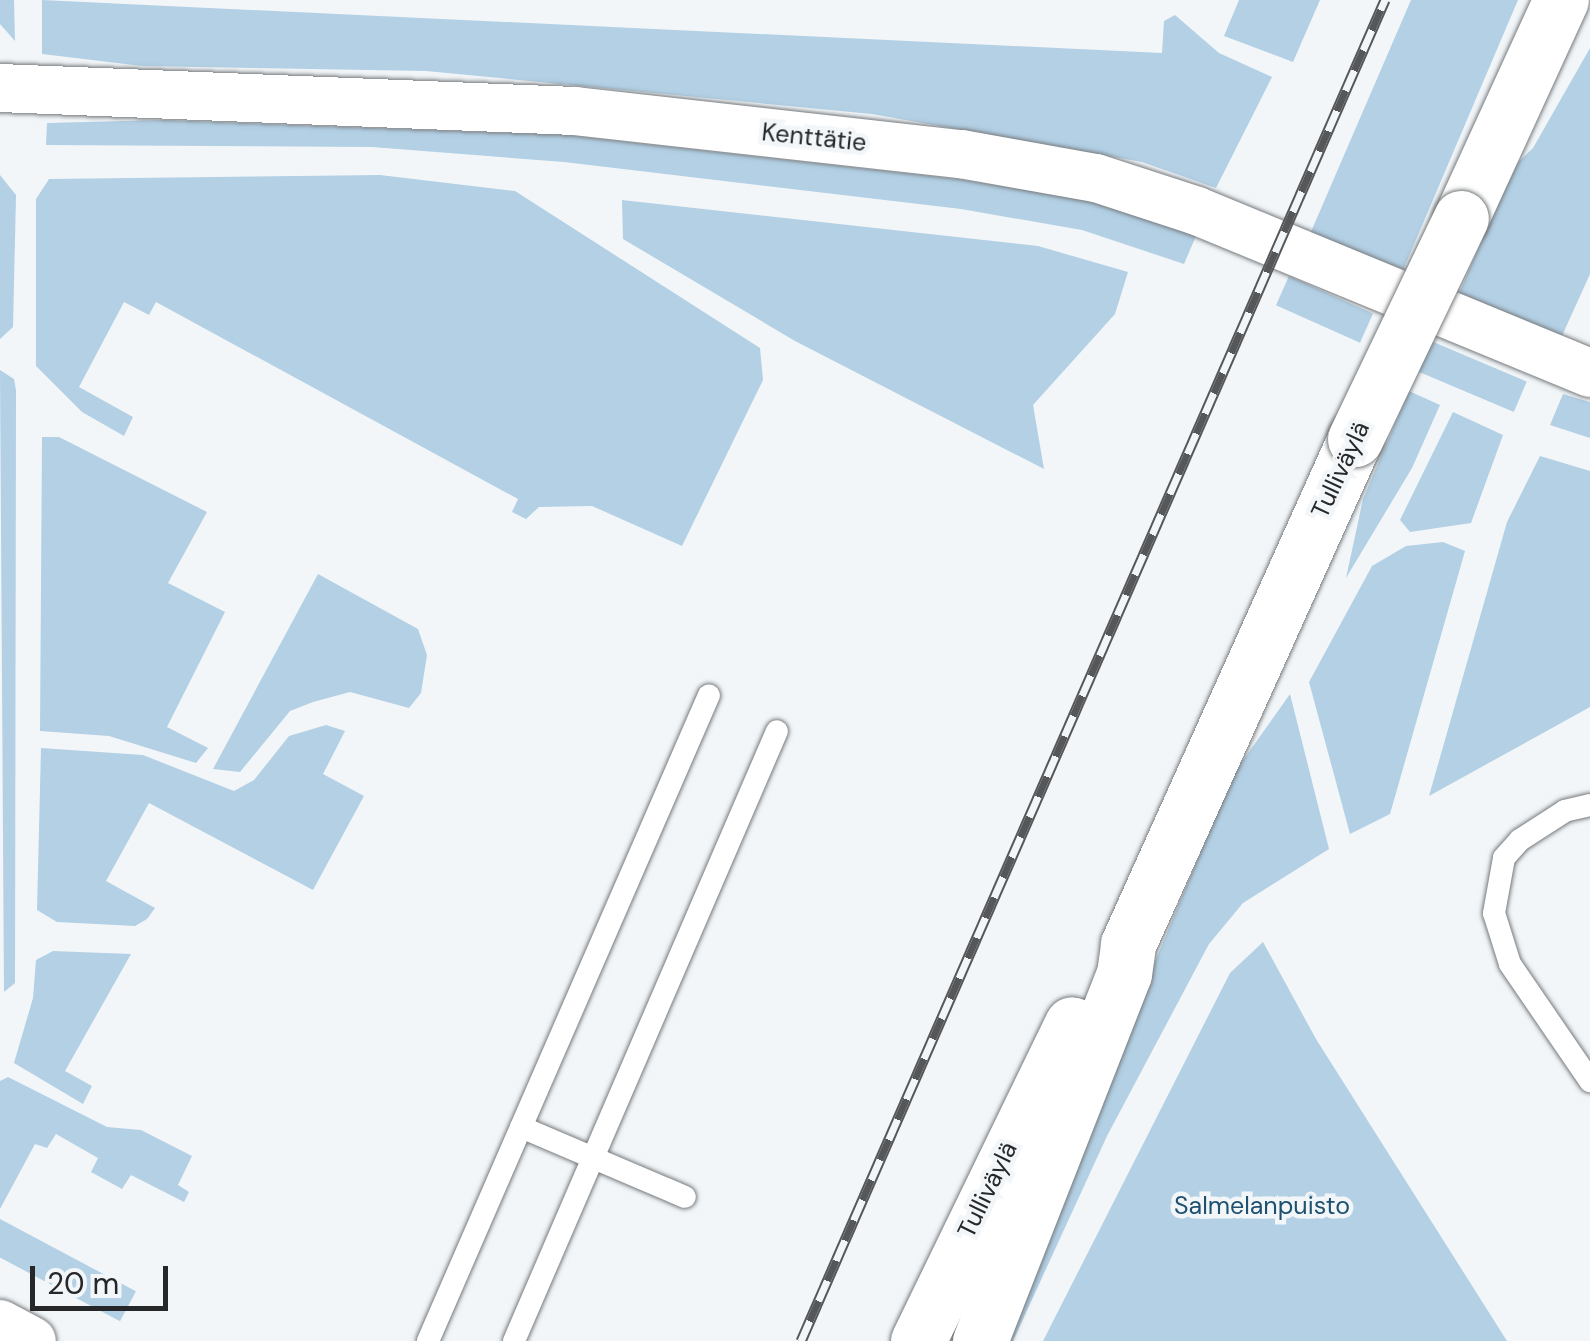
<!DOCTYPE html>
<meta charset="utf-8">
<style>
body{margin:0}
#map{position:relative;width:1590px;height:1341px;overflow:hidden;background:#f2f6f9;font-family:"DM Sans",sans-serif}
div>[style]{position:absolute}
.green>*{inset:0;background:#b3d0e5;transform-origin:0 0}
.roads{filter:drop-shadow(0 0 2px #767a7d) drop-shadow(0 0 2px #767a7d)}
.service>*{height:22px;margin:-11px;padding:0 11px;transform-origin:11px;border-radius:11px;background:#fff}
.minor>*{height:48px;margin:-24px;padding:0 24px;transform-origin:24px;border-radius:24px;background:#fff}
.secondary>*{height:55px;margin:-27.5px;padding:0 27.5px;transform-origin:27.5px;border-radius:27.5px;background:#fff}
.rail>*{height:11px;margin-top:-5.5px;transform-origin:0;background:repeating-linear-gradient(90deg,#f2f6f9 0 22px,#555759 0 44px);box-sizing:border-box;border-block:2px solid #555759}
.bridges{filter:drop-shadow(0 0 2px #767a7d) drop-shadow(0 0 2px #767a7d)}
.secondary-bridge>*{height:55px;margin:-27.5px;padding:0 27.5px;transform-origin:27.5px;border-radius:27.5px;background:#fff}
span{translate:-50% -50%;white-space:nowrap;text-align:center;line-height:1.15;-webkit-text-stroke:9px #f2f6f9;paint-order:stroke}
.street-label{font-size:25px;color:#262729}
.park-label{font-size:25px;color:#1e506f}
.scale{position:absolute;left:30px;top:1266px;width:138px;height:45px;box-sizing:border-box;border:5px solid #262729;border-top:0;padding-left:12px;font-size:30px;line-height:35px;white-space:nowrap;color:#262729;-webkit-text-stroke:8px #f2f6f9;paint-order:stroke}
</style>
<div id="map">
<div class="green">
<div style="clip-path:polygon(0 0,14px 0,15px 41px,0 24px)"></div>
<div style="clip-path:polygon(42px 0,1162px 53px,1164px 21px,1175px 15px,1219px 53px,1272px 77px,1216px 188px,1142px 162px,872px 114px,426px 71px,142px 66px,42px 54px)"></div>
<div style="clip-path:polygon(1239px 0,1320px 0,1293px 62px,1224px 36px)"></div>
<div style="clip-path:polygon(1411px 0,1518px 0,1401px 275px,1310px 234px)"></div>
<div style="clip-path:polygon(1590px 48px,1590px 274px,1561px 338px,1457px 298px,1513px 167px,1533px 148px)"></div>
<div style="clip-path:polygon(162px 120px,566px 135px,958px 179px,1094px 201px,1196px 236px,1184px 264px,1082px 230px,961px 209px,564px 162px,372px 147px,46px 145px,47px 123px)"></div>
<div style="clip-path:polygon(0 175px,16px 195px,13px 327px,0 339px)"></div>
<div style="clip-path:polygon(380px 175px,515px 191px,760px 348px,763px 380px,682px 546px,592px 506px,539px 507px,526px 519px,512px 512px,518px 499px,156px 302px,149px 315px,124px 302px,79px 387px,133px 417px,124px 436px,82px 412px,36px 366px,36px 199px,49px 179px)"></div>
<div style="clip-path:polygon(622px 200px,1038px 246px,1128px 272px,1115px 314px,1033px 405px,1044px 469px,795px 341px,623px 239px)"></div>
<div style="left:1289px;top:276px;width:92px;height:32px;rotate:24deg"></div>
<div style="left:1431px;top:341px;width:104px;height:33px;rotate:23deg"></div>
<div style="clip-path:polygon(0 370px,14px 379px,16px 390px,15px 983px,4px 992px)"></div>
<div style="clip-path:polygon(1409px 391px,1440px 405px,1412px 468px,1346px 578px,1363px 499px)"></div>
<div style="clip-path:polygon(1563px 394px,1590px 402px,1590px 438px,1550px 425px)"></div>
<div style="clip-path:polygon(1453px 412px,1503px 435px,1471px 523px,1410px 532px,1400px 520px)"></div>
<div style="clip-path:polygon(42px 437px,59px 437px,207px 512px,168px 583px,225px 612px,167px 727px,208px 748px,196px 763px,109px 736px,40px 731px)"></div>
<div style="clip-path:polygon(1540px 456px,1590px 471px,1590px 707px,1429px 796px,1507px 522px)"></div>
<div style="clip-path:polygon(1443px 542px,1465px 551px,1390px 814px,1350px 834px,1309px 682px,1372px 566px,1406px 546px)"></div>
<div style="clip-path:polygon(318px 574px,418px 629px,427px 655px,421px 693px,409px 708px,350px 692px,313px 702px,290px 711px,240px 772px,213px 769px)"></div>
<div style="clip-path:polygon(1290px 694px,1329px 849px,1243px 903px,1209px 944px,1107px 1136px,1013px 1341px,996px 1341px,1234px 773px)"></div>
<div style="clip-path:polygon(326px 725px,345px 731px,323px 774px,364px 796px,313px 890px,149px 803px,106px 881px,155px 908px,147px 919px,135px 926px,57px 922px,37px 910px,41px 748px,143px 755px,234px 791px,254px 780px,289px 736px)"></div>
<div style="clip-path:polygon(1263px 942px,1316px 1039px,1507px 1341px,1043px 1341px,1230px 973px)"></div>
<div style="clip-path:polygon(53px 951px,131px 954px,65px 1071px,92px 1086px,83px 1104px,14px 1063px,33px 998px,36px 960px)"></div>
<div style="clip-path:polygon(8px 1077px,107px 1127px,141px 1130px,192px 1156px,178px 1185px,189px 1192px,184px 1202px,131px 1175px,122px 1189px,91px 1172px,98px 1158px,56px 1134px,47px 1148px,35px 1144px,0 1209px,0 1081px)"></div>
<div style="left:0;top:1219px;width:154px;height:34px;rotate:28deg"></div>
</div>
<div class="roads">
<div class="service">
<div style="left:1590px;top:805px;width:26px;rotate:167deg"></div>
<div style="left:1565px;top:811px;width:54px;rotate:147.2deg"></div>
<div style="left:1520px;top:840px;width:24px;rotate:132deg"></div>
<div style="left:1504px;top:858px;width:56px;rotate:100.3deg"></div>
<div style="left:1494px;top:913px;width:53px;rotate:72.6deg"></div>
<div style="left:1510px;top:964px;width:142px;rotate:55.6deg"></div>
<div style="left:521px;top:1127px;width:178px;rotate:23.1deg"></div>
<div style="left:428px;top:1341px;width:704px;rotate:-66.49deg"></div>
<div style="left:514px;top:1341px;width:664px;rotate:-66.68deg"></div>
</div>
<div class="minor">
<div style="left:0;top:88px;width:575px;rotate:2.29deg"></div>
<div style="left:575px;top:111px;width:388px;rotate:6.4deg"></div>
<div style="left:961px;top:154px;width:137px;rotate:10.1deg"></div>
<div style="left:1096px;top:178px;width:106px;rotate:18.1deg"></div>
<div style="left:1197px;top:211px;width:425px;rotate:22.4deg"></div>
<div style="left:0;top:1324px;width:36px;rotate:28deg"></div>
</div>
<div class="secondary">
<div style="left:1461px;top:218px;width:240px;rotate:-65.4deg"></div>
<div style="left:918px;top:1341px;width:352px;rotate:-64.1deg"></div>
<div style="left:980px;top:1341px;width:394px;rotate:-68.6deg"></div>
<div style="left:1124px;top:974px;width:30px;rotate:-82deg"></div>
<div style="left:1128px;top:944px;width:554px;rotate:-65.8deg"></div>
</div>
</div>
<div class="rail">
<div style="left:801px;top:1341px;width:1463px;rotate:-66.47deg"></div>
</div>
<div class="bridges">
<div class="secondary-bridge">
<div style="left:1355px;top:439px;width:245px;rotate:-64.4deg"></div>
</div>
</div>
<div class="street-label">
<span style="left:814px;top:138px;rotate:6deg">Kenttätie</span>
<span style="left:1341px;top:470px;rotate:-65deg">Tulliväylä</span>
<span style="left:988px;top:1190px;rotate:-64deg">Tulliväylä</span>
</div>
<div class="park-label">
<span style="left:1262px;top:1206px">Salmelanpuisto</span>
</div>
<div class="scale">20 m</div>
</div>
